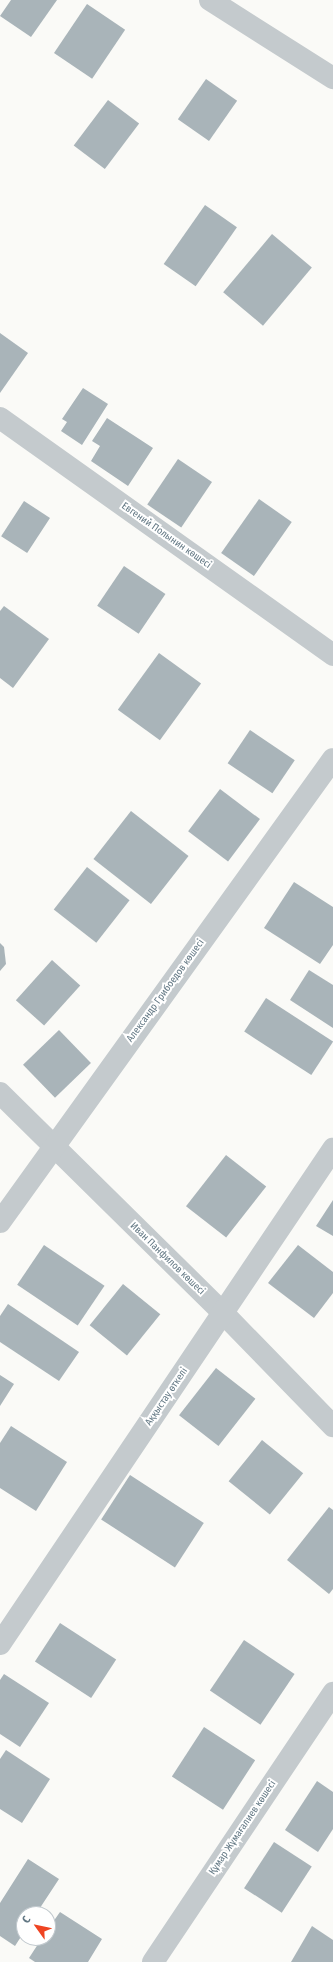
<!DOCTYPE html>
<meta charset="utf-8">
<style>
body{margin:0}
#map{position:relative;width:333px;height:1962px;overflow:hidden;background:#fafaf7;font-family:"Fira Sans Condensed",sans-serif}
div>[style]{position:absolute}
.building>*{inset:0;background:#a9b4b9;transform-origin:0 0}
.minor>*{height:22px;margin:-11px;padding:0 11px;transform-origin:11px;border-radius:11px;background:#c4cacd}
span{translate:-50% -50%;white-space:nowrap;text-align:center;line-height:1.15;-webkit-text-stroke:4px #fff;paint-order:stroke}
.street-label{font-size:10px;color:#637884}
.north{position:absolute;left:16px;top:1906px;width:40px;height:40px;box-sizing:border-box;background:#fff;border:1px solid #c1c9ce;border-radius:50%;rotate:303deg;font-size:11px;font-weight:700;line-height:16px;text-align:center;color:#637884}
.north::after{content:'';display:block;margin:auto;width:14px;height:18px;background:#ef4422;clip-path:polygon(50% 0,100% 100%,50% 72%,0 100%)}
</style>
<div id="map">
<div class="building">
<div style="clip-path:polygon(11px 0,57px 0,31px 37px,0 16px)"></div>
<div style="left:87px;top:4px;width:46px;height:59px;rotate:34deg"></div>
<div style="left:206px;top:79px;width:38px;height:49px;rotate:35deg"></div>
<div style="left:108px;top:100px;width:39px;height:57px;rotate:37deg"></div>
<div style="left:205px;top:205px;width:39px;height:72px;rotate:35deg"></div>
<div style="left:272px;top:234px;width:52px;height:76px;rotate:40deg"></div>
<div style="clip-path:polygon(0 333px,28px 353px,0 393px)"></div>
<div style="clip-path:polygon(83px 388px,108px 404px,82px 445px,61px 431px,67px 422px,62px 419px)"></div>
<div style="clip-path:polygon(107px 418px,153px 448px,128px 486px,91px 461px,100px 446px,92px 441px)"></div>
<div style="left:178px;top:459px;width:41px;height:55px;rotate:34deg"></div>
<div style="left:259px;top:499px;width:40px;height:66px;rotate:35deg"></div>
<div style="left:24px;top:501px;width:31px;height:42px;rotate:33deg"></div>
<div style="left:124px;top:566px;width:50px;height:48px;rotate:34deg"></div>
<div style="clip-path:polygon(4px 606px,49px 639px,13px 688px,0 678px,0 611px)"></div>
<div style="left:159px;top:653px;width:52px;height:70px;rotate:36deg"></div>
<div style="left:250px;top:730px;width:54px;height:40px;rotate:34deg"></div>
<div style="left:220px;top:789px;width:50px;height:53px;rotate:37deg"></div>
<div style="left:131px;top:811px;width:73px;height:61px;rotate:38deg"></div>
<div style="left:87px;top:867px;width:54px;height:54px;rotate:38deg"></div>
<div style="clip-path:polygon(294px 882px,333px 907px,333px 945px,320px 964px,264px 928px)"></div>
<div style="clip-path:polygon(0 943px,4px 947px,6px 964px,0 971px)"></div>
<div style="left:52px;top:960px;width:38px;height:54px;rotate:42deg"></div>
<div style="clip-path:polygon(309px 970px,333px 985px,333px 1028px,290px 1000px)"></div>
<div style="left:266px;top:998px;width:80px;height:40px;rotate:33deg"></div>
<div style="left:59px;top:1030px;width:46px;height:50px;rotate:46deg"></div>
<div style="left:226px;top:1155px;width:51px;height:65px;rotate:38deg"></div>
<div style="clip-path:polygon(333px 1200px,333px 1236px,316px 1226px)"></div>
<div style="left:44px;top:1245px;width:73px;height:48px;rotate:34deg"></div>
<div style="clip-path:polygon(298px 1245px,333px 1272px,333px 1293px,314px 1318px,268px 1283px)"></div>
<div style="left:123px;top:1284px;width:48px;height:53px;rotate:39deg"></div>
<div style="clip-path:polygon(8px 1304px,79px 1352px,59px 1381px,0 1342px,0 1316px)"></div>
<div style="left:216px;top:1368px;width:50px;height:60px;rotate:38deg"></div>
<div style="clip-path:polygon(0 1375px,14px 1384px,0 1406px)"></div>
<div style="clip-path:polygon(11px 1426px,67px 1462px,36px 1511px,0 1488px,0 1443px)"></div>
<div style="left:262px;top:1440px;width:53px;height:53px;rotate:39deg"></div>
<div style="left:130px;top:1475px;width:88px;height:53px;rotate:33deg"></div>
<div style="clip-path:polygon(329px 1507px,333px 1510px,333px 1589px,329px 1594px,287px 1560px)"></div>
<div style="left:60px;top:1623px;width:67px;height:46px;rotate:33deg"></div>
<div style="left:244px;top:1640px;width:61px;height:61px;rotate:34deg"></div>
<div style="clip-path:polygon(4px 1674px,49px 1703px,20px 1747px,0 1734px,0 1680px)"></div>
<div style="left:204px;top:1727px;width:61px;height:59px;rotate:33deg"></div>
<div style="clip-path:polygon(6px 1750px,50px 1779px,22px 1823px,0 1809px,0 1759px)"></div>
<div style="clip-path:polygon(317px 1781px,333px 1792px,333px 1829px,318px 1852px,285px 1830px)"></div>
<div style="left:274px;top:1842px;width:45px;height:55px;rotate:33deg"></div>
<div style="clip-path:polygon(28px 1859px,59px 1879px,36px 1914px,24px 1914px,24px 1932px,15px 1946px,0 1936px,0 1903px)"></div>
<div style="clip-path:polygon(60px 1912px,102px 1939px,88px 1962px,35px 1962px,29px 1958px,42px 1938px,48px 1938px,48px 1929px)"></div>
<div style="clip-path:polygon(312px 1926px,333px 1940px,333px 1962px,291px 1962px)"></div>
</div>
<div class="minor">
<div style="left:210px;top:0;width:146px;rotate:32.4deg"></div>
<div style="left:0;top:418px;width:409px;rotate:35.4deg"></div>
<div style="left:0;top:1093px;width:313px;rotate:44.6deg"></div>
<div style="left:223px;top:1313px;width:158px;rotate:45.8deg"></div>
<div style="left:0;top:1222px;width:570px;rotate:-54.28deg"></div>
<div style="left:0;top:1644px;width:597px;rotate:-56.07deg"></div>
<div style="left:153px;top:1962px;width:324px;rotate:-56.2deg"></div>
</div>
<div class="street-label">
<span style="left:166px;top:536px;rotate:35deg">Евгений Полынин көшесі</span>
<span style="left:166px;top:991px;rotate:-54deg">Александр Грибоедов көшесі</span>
<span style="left:167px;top:1259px;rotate:44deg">Иван Панфилов көшесі</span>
<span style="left:167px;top:1397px;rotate:-56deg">Аққыстау өткелі</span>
<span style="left:243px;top:1828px;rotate:-56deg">Құмар Жұмағалиев көшесі</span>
</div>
<div class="north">С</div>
</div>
